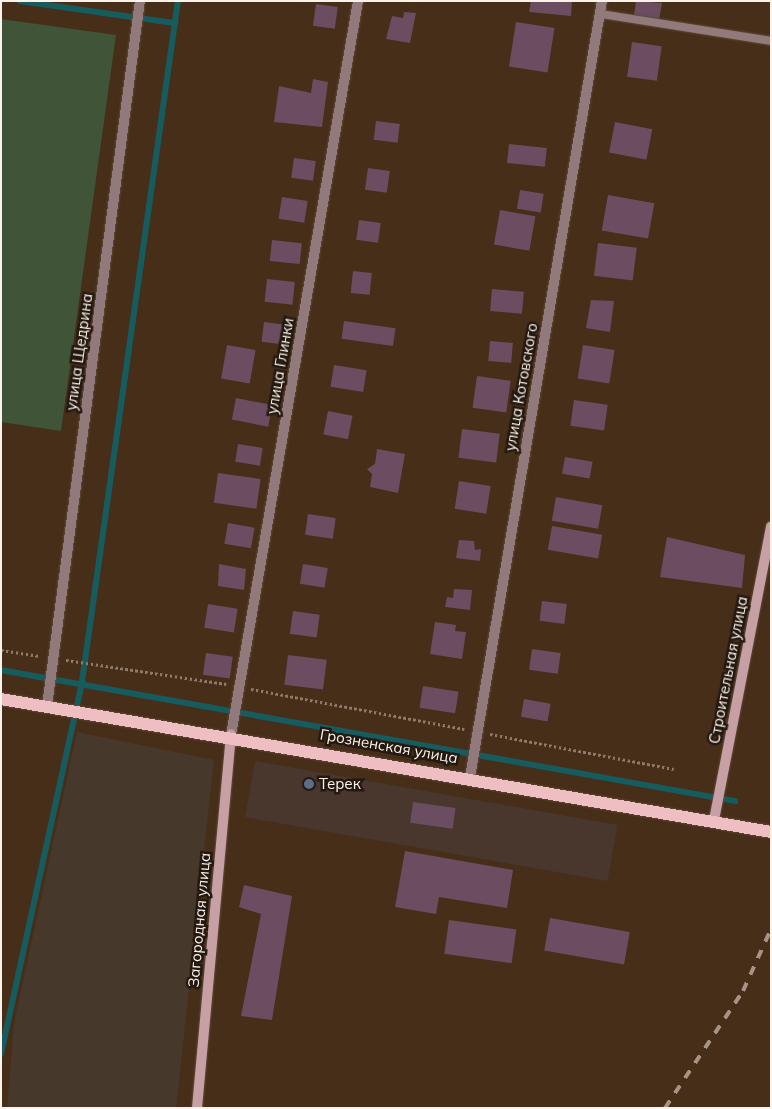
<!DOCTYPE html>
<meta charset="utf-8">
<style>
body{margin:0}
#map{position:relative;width:772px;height:1109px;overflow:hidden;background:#462e19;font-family:Mulish,sans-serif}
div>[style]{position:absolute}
.commercial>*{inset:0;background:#49372e;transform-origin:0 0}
.industrial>*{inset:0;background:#46392b}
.green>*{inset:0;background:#405438}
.stream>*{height:5.5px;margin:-2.75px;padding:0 2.75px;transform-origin:2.75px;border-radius:2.75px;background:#165c5e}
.building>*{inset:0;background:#6a4d60;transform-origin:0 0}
.path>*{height:3px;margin-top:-1.5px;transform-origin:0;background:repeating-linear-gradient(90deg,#8c7a6a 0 2.5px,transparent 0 5px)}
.roads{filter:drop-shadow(0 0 1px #604a36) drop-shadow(0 0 1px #604a36)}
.lane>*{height:8px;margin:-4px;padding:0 4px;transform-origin:4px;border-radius:4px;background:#927a7c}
.street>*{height:10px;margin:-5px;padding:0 5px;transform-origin:5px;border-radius:5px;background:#927a7c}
.secondary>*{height:10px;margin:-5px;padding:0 5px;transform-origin:5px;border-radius:5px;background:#c6a0a4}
.primary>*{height:12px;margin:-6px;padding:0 6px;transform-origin:6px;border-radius:6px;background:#efbec3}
.rail>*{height:4px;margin-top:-2px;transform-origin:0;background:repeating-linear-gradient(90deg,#a69587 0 9px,transparent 0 18px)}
.dots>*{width:14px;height:14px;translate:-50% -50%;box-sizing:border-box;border:2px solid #241910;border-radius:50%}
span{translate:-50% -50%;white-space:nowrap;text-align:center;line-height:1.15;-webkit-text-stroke:5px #241910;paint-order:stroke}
.street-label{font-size:15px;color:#fdf3eb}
.poi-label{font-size:15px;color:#fdf3eb}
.left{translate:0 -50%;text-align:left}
.frame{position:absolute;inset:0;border:2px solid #fdf3eb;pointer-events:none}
</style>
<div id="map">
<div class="commercial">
<div style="left:255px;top:761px;width:368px;height:57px;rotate:10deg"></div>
</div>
<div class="industrial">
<div style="clip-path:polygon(77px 732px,214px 760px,176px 1108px,7px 1108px,14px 1024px)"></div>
</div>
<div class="green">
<div style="clip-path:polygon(1px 19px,116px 35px,61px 431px,1px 422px)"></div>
</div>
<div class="stream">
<div style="left:20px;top:1px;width:157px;rotate:8.1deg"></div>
<div style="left:1px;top:670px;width:746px;rotate:10.12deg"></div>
<div style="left:1px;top:1054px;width:381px;rotate:-77.7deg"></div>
<div style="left:82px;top:682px;width:688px;rotate:-81.98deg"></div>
</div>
<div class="building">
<div style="clip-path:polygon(531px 1px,572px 1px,571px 16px,529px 12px)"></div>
<div style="clip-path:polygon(636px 1px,662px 3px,659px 20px,634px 15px)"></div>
<div style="left:316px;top:4px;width:22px;height:22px;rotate:8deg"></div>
<div style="clip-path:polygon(404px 12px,416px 13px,410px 43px,386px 39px,392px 16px,403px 18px)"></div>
<div style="left:516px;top:22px;width:39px;height:45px;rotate:9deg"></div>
<div style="left:632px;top:42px;width:30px;height:35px;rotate:8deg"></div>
<div style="clip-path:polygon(313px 79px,328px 82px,322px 127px,274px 122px,279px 86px,311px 93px)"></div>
<div style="left:376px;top:121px;width:24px;height:19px;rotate:7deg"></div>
<div style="left:615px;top:122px;width:38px;height:31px;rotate:11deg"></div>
<div style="left:509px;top:144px;width:38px;height:19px;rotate:6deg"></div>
<div style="left:294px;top:158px;width:22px;height:20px;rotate:8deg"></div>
<div style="left:368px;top:168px;width:22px;height:22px;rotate:8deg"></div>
<div style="left:520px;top:190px;width:24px;height:19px;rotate:9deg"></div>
<div style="left:608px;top:195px;width:47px;height:36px;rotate:10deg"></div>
<div style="left:282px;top:197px;width:26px;height:22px;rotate:9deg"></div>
<div style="left:500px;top:210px;width:36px;height:35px;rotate:10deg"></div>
<div style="left:359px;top:220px;width:22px;height:20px;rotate:8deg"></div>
<div style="left:272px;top:240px;width:30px;height:21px;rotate:6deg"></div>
<div style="left:598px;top:243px;width:39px;height:33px;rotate:7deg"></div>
<div style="left:353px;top:271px;width:19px;height:22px;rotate:6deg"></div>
<div style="left:267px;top:279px;width:28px;height:23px;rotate:6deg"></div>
<div style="left:492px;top:289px;width:32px;height:22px;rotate:5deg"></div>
<div style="clip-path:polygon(591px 300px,614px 301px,610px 332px,586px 328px)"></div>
<div style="left:344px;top:321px;width:52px;height:18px;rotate:8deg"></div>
<div style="left:264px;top:322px;width:24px;height:20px;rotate:7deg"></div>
<div style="left:490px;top:341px;width:23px;height:20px;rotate:5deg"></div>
<div style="left:227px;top:345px;width:29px;height:34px;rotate:10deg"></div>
<div style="left:583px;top:345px;width:32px;height:34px;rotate:9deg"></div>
<div style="left:334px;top:365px;width:33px;height:22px;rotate:9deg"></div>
<div style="left:477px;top:376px;width:34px;height:32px;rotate:8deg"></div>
<div style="left:236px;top:398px;width:37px;height:22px;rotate:11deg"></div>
<div style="left:574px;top:400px;width:34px;height:26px;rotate:8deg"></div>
<div style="left:328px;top:411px;width:25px;height:24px;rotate:11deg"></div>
<div style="left:462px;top:429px;width:38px;height:29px;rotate:7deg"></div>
<div style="left:238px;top:444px;width:25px;height:18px;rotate:9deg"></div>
<div style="clip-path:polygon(377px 449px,405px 454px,398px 493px,370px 487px,372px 474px,367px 469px,375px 464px)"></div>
<div style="left:565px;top:457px;width:28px;height:17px;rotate:10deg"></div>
<div style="left:218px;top:473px;width:43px;height:30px;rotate:8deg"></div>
<div style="left:459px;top:481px;width:32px;height:28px;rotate:9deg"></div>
<div style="left:556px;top:497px;width:47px;height:24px;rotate:10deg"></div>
<div style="left:308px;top:514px;width:28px;height:21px;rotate:8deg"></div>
<div style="left:228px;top:523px;width:27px;height:21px;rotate:10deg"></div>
<div style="left:552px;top:526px;width:51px;height:24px;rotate:10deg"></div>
<div style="clip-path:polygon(667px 537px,745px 555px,742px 588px,660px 577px)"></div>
<div style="clip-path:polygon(459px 540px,474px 541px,475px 550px,481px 549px,480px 561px,456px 558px)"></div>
<div style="clip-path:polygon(219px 564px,246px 569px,244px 590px,218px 586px)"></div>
<div style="left:303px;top:564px;width:25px;height:20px;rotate:9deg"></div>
<div style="clip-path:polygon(454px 589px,472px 590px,470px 610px,445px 607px,447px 597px,453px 598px)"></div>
<div style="left:542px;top:601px;width:25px;height:20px;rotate:7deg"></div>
<div style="left:208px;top:604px;width:30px;height:24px;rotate:9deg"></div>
<div style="left:293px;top:611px;width:27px;height:23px;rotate:8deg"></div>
<div style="clip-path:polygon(435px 622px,456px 625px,455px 631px,466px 632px,462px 659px,430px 654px)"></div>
<div style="left:532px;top:649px;width:29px;height:21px;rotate:8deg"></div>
<div style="left:206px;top:653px;width:27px;height:22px;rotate:8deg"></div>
<div style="left:288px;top:655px;width:39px;height:30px;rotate:7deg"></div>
<div style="left:423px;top:686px;width:36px;height:22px;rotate:9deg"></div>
<div style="left:524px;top:699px;width:27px;height:18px;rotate:10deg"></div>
<div style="left:413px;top:802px;width:43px;height:21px;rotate:8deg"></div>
<div style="clip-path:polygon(405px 851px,513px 870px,507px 908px,439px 897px,436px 914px,395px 907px)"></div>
<div style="clip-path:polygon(244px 885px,292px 896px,272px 1020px,241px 1016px,261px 914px,239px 907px)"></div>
<div style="left:550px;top:918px;width:81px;height:33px;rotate:10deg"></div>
<div style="left:449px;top:920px;width:68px;height:34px;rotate:8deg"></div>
</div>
<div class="path">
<div style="left:1px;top:650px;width:39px;rotate:9deg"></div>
<div style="left:66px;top:660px;width:162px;rotate:8.5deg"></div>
<div style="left:251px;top:689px;width:217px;rotate:10.6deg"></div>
<div style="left:490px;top:734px;width:187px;rotate:10.8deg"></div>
</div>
<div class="roads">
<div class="lane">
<div style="left:601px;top:14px;width:172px;rotate:9deg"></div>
</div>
<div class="street">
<div style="left:47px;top:706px;width:711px;rotate:-82.49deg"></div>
<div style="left:231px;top:735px;width:745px;rotate:-80.18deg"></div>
<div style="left:470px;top:777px;width:787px;rotate:-80.35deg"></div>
</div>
<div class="secondary">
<div style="left:714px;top:820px;width:299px;rotate:-79deg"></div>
<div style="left:197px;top:1108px;width:375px;rotate:-84.8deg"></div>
</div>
<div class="primary">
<div style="left:1px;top:699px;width:781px;rotate:9.8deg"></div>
</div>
</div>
<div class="rail">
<div style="left:665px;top:1108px;width:141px;rotate:-56.3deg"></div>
<div style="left:743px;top:991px;width:68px;rotate:-65.7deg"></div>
</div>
<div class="dots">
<div style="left:309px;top:784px;background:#5c6f8a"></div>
</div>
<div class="street-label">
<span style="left:79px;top:352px;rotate:-82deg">улица Щедрина</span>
<span style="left:280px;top:366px;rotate:-80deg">улица Глинки</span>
<span style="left:521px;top:387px;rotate:-80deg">улица Котовского</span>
<span style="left:728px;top:670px;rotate:-79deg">Строительная улица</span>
<span style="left:389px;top:746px;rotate:10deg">Грозненская улица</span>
<span style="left:199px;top:920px;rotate:-85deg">Загородная улица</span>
</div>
<div class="poi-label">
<span class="left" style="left:319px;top:784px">Терек</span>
</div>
<div class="frame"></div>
</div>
